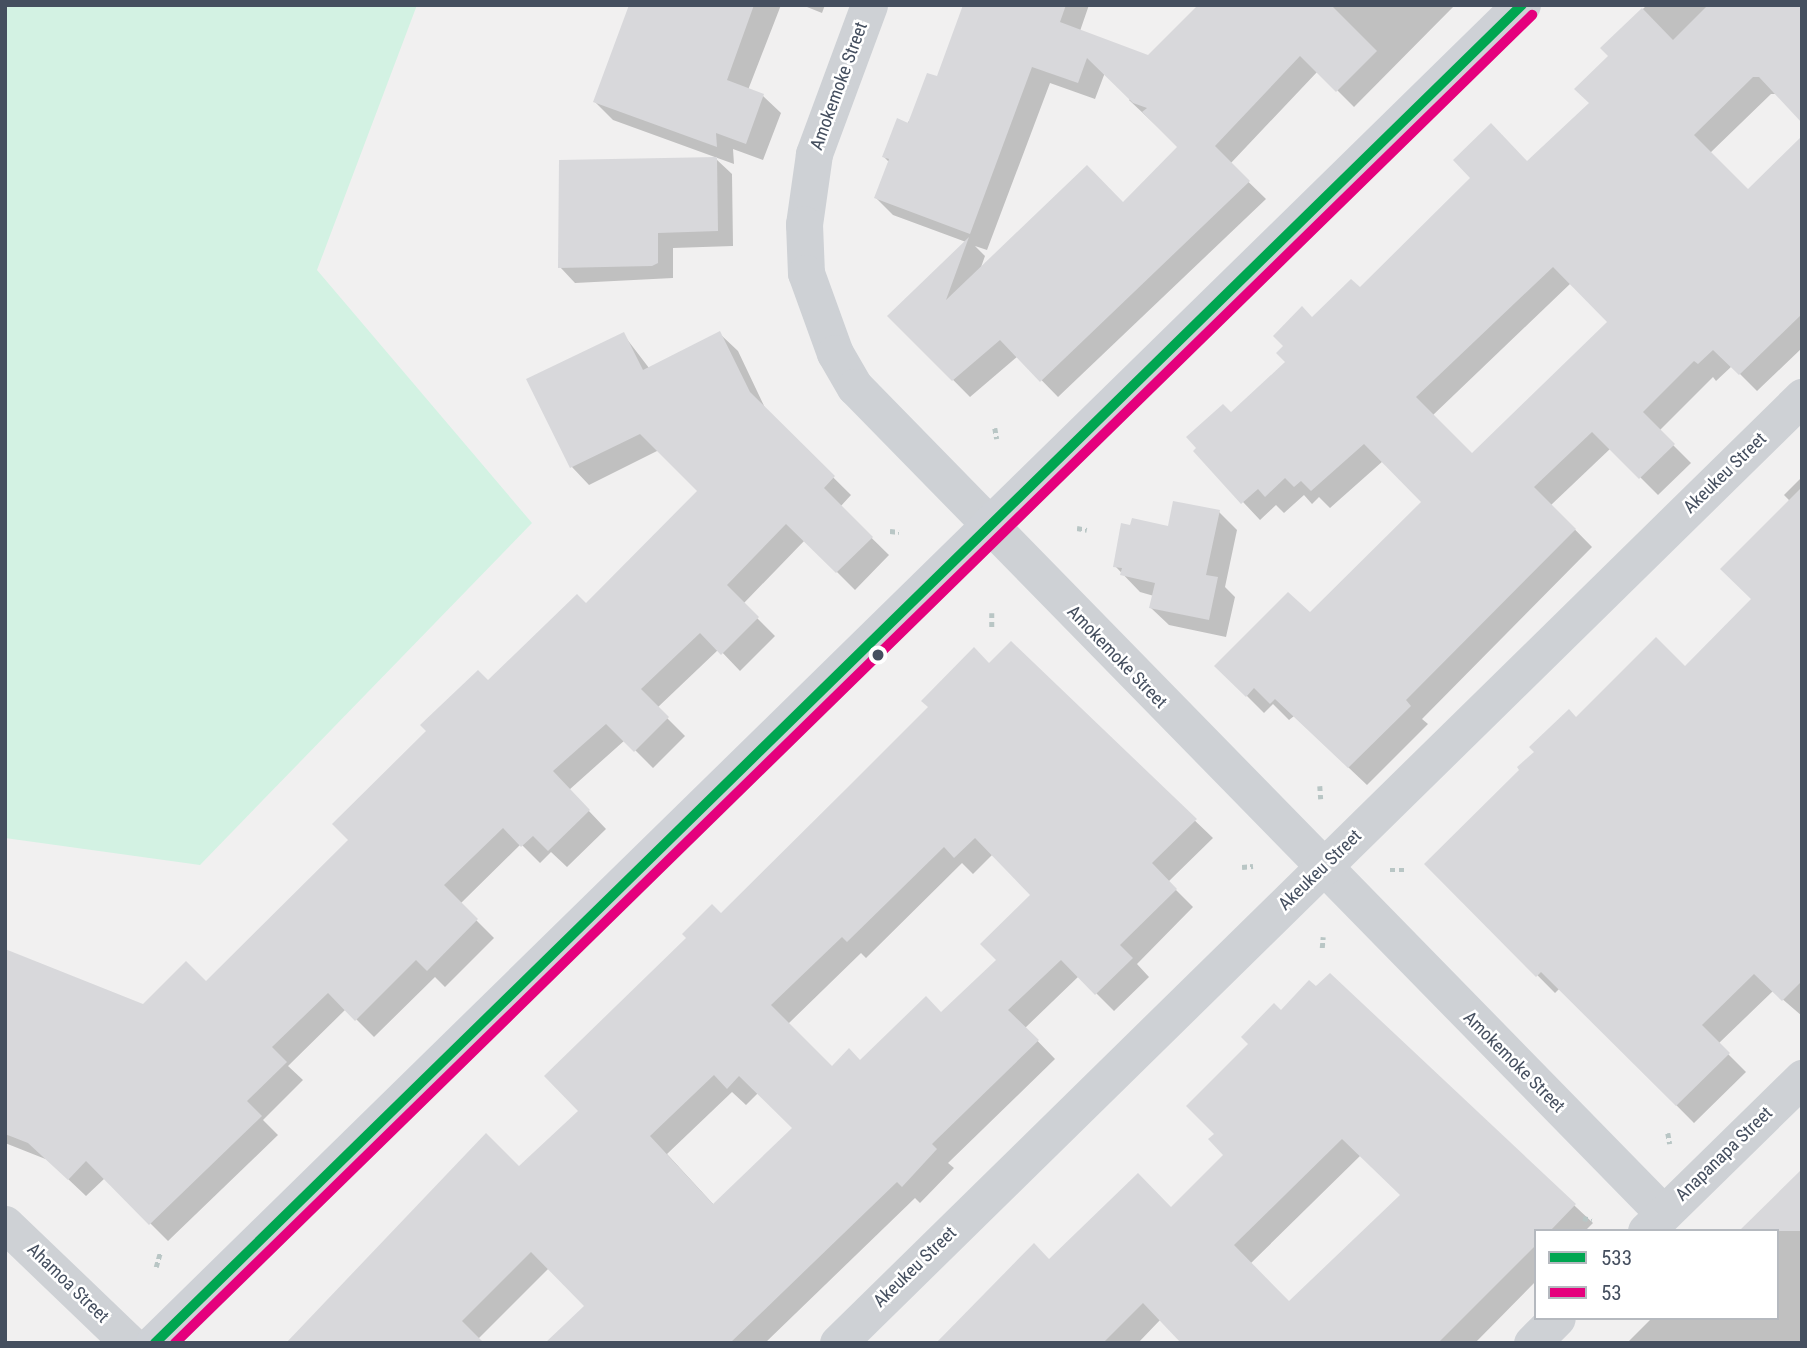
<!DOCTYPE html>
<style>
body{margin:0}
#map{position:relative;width:1807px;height:1348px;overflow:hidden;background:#f1f0f0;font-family:"Roboto Condensed",sans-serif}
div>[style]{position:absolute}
.green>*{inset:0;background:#d3f2e3}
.shadow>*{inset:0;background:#0003}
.building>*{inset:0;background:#d8d8db}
.path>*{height:4.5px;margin-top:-2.25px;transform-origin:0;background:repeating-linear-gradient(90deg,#b9c6c5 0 5px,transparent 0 8.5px)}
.street>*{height:37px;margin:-18.5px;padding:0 18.5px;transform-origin:18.5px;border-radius:18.5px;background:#ced1d5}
.secondary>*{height:38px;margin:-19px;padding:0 19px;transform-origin:19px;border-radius:19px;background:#ced1d6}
.bus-1>*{height:10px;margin:-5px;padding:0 5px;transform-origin:5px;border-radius:5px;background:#00a651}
.bus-2>*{height:10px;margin:-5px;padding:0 5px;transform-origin:5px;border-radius:5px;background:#e5007d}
.dots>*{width:19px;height:19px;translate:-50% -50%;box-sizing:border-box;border:4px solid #fff;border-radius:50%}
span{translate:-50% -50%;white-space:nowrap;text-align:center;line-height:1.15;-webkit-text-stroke:5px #fff;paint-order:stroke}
.street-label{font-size:18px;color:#454f5f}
.frame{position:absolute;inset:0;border:7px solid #454f5f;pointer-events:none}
.legend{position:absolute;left:1534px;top:1229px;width:245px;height:91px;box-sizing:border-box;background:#fff;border:2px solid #b5b9bf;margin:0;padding:9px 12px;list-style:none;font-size:21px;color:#454f5f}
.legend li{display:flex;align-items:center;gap:14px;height:35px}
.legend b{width:35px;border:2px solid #b5b9bf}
</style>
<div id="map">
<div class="green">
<div style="clip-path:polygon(5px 5px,417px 5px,317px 270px,532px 523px,200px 865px,5px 838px)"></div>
</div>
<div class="shadow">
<div style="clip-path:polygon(644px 5px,781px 5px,748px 90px,763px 96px,781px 113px,763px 160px,733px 149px,734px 164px,613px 120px,595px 102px)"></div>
<div style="clip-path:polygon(802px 5px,825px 5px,822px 13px)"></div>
<div style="clip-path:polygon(1013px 5px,1089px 5px,1080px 31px,1112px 54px,1095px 99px,1050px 83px,987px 250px,975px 246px,985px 256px,980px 270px,1123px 204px,1179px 147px,1129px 100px,1226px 5px,1455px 5px,1354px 107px,1318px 71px,1230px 164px,1266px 199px,1058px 397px,1018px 356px,970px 397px,890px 316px,966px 242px,893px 215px,876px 198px,889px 162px,884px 157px,938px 79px)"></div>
<div style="clip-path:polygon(evenodd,1647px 5px,1802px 5px,1777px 94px,1771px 94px,1710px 153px,1748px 192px,1802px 138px,1802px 348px,1757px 391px,1732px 366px,1716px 381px,1713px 377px,1659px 431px,1691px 463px,1658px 495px,1611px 448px,1551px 505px,1592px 547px,1422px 719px,1428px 724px,1367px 785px,1294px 716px,1289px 720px,1273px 704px,1264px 713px,1217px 666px,1310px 615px,1424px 502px,1383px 461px,1330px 508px,1319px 497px,1312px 504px,1304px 495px,1284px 513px,1276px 505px,1260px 520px,1195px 451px,1288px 362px,1312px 319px,1360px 290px,1528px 163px,1591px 103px,1610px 56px,1603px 48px,1647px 5px,1571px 283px,1609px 322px,1472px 456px,1432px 416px,1571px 283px)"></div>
<div style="clip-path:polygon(716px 159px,732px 174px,733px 246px,673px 248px,673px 278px,575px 283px,560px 267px)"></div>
<div style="clip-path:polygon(623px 334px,649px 368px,720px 334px,738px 351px,767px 412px,851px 495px,840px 507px,889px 555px,855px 590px,805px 540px,743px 604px,775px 636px,740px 671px,719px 649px,657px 708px,685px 736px,653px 768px,625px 740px,569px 790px,606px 829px,567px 867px,551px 852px,540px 863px,521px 844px,460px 904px,494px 938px,445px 987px,435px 977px,374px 1037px,346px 1009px,288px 1066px,303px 1080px,263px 1120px,278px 1135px,168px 1241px,105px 1178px,86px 1196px,48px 1160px,5px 1143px,5px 951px,143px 1007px,206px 983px,351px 840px,488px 683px,586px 605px,700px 491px,659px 450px,589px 485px,572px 467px,529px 380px)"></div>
<div style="clip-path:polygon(1802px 477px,1802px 1016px,1773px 991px,1718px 1044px,1746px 1072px,1694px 1123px,1560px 988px,1555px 993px,1427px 864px,1576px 719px,1685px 668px,1753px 599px,1789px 500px,1784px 495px)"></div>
<div style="clip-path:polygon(1219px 512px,1237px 530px,1225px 587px,1235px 597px,1226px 637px,1169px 625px,1151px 608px,1154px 596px,1140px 592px,1115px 566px,1169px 528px)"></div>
<div style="clip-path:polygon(evenodd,1011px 644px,1213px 838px,1168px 882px,1193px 907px,1137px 964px,1149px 977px,1114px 1011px,1079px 976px,1025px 1028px,1055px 1059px,948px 1163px,954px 1168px,920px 1203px,915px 1198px,765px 1343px,548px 1343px,587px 1306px,549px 1268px,478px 1339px,287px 1343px,519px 1169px,580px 1111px,721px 915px,1011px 644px,993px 854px,1033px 896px,998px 960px,942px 1014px,860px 1062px,832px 1068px,788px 1024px,861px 953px,866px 958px,962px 863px,973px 874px,993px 854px,1011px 644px,732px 1092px,746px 1105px,758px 1093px,795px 1128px,714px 1205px,667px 1154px,732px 1092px)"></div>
<div style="clip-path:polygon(evenodd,1330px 976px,1593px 1223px,1585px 1231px,1536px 1231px,1536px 1281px,1475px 1343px,1185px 1343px,1161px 1319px,1138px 1343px,937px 1343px,1049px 1261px,1171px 1209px,1226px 1155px,1216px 1134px,1281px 1012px,1330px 976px,1361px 1155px,1402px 1195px,1289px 1304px,1250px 1264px,1361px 1155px)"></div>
<div style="clip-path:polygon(1802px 1171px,1802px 1343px,1627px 1343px,1652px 1318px,1777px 1318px,1777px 1231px)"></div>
</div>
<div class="building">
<div style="clip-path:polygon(629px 5px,754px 5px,727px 80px,764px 94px,746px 144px,716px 133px,717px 147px,593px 102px)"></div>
<div style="clip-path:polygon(963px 5px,1066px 5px,1060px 22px,1148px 55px,1198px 5px,1331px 5px,1377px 51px,1336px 92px,1300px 56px,1215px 146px,1250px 181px,1040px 382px,1000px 340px,952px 381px,887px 316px,969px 237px,946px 300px,1087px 165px,1123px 202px,1177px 147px,1142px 112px,1147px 108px,1133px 103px,1087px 58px,1078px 83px,1032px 67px,970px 234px,874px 198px,889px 159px,882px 157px,897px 118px,908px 123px,927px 73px,937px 76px)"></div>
<div style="clip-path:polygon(evenodd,1708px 5px,1802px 5px,1802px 123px,1759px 77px,1753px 77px,1694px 135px,1748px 189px,1802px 136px,1802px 314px,1739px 375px,1713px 350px,1698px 364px,1694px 361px,1643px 412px,1675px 444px,1639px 479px,1592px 432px,1534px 487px,1576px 529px,1406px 700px,1411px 706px,1348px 768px,1275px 699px,1270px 704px,1254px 688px,1246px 697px,1214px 666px,1288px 592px,1310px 612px,1421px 502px,1364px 444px,1311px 491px,1301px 481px,1294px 487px,1285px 478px,1265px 497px,1258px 489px,1241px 504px,1193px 451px,1196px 448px,1186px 437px,1223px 404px,1231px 412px,1285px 362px,1276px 353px,1283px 346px,1273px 336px,1302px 306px,1312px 317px,1351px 279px,1360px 287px,1470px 178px,1453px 160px,1491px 123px,1527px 161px,1589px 103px,1574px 89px,1608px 56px,1600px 48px,1642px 8px,1673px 40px,1708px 5px,1553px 267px,1607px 322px,1472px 453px,1416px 397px,1553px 267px)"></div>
<div style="clip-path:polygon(717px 157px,718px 231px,658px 233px,658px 263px,652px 266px,558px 268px,559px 160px)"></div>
<div style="clip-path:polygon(720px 331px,750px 392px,835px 476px,824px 488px,873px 537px,836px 573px,786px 524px,727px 585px,759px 617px,721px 655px,700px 633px,641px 689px,669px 717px,634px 752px,606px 724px,553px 771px,590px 810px,548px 851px,533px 836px,521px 847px,503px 828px,444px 885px,478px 919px,427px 971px,416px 960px,355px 1021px,328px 993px,272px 1047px,287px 1062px,247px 1101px,262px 1116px,149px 1225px,86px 1161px,68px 1180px,28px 1143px,5px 1134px,5px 949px,143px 1004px,186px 961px,206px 981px,348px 840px,332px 824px,426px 731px,420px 725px,478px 670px,488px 680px,577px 594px,586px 603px,697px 491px,640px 434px,570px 468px,526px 379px,624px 332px,643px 370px)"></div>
<div style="clip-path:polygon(1802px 487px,1802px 981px,1782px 1001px,1754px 974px,1702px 1025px,1730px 1053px,1676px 1106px,1541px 972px,1536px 977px,1424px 864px,1519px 770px,1517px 767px,1534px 752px,1529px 747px,1569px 709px,1576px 717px,1656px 637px,1685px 666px,1751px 599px,1720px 569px)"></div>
<div style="clip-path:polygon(1173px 501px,1220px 510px,1206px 575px,1218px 577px,1209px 620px,1149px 608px,1155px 583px,1120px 575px,1122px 568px,1113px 567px,1121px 523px,1130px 525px,1132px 518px,1168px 526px)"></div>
<div style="clip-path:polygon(evenodd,1011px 641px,1197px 819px,1152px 863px,1177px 889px,1120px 945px,1133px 958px,1095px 995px,1061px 960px,1008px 1010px,1039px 1040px,932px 1144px,937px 1149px,902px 1187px,897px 1182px,730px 1343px,545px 1343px,584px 1306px,531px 1252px,462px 1321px,484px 1343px,286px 1343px,486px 1133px,519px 1166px,578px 1111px,544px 1076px,686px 938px,682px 934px,712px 904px,721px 913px,846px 789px,928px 707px,921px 701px,974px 647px,989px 663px,1011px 641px,975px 838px,1030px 895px,980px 944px,996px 960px,941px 1012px,926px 996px,860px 1060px,849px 1048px,832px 1066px,771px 1005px,842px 937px,847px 942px,944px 847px,954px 858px,975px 838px,1011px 641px,714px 1075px,727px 1089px,739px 1076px,792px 1128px,713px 1204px,650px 1136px,714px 1075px)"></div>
<div style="clip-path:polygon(evenodd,1330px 973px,1576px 1204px,1550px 1231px,1536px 1231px,1536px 1245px,1438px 1343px,1181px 1343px,1143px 1303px,1103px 1343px,936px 1343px,1034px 1243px,1049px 1259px,1138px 1173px,1171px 1207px,1223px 1155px,1208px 1139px,1214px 1134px,1186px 1106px,1248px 1044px,1241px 1037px,1274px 1003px,1281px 1010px,1309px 980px,1316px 986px,1330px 973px,1342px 1139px,1400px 1195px,1289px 1301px,1234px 1245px,1342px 1139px)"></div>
<div style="clip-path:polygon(1802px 1169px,1802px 1231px,1739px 1231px)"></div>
</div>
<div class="path">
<div style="left:995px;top:428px;width:11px;rotate:80deg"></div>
<div style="left:1077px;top:528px;width:10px;rotate:11deg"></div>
<div style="left:890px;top:531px;width:9px;rotate:6deg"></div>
<div style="left:992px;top:613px;width:14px;rotate:90deg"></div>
<div style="left:1320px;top:786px;width:13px;rotate:86deg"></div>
<div style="left:1242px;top:867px;width:11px;rotate:-5deg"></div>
<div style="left:1390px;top:870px;width:14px"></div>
<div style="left:1322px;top:948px;width:11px;rotate:-85deg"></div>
<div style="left:1668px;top:1133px;width:11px;rotate:80deg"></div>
<div style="left:1583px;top:1218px;width:9px;rotate:13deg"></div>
<div style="left:156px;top:1267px;width:15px;rotate:-74deg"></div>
</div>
<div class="street">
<div style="left:869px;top:5px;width:159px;rotate:110.3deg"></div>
<div style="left:814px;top:154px;width:71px;rotate:98.1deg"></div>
<div style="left:804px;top:224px;width:49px;rotate:87.7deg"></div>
<div style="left:806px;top:273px;width:85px;rotate:70.1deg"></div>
<div style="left:835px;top:353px;width:39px;rotate:60deg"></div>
<div style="left:855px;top:387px;width:1155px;rotate:45.63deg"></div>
<div style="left:5px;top:1224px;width:172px;rotate:43.8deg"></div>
<div style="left:1646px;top:1231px;width:219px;rotate:-44.4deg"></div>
<div style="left:838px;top:1343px;width:1351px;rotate:-44.46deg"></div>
<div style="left:1532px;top:1343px;width:35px;rotate:-45deg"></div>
</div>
<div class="secondary">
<div style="left:155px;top:1343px;width:1913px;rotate:-44.39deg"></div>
</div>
<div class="bus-1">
<div style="left:155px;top:1343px;width:1913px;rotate:-44.39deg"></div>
</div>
<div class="bus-2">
<div style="left:175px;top:1343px;width:1899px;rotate:-44.38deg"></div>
</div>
<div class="dots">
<div style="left:878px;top:655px;background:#454f5f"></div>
</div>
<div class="street-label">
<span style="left:839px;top:86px;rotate:-70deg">Amokemoke Street</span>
<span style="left:1725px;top:473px;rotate:-44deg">Akeukeu Street</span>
<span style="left:1117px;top:657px;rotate:46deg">Amokemoke Street</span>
<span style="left:1320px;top:870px;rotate:-44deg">Akeukeu Street</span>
<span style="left:1514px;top:1062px;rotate:45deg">Amokemoke Street</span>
<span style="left:1724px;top:1154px;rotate:-44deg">Anapanapa Street</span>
<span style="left:915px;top:1267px;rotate:-44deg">Akeukeu Street</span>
<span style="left:68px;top:1283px;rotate:44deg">Ahamoa Street</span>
</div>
<div class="frame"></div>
<ul class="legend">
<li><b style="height:9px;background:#00a651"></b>533</li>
<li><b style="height:9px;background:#e5007d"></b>53</li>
</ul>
</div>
